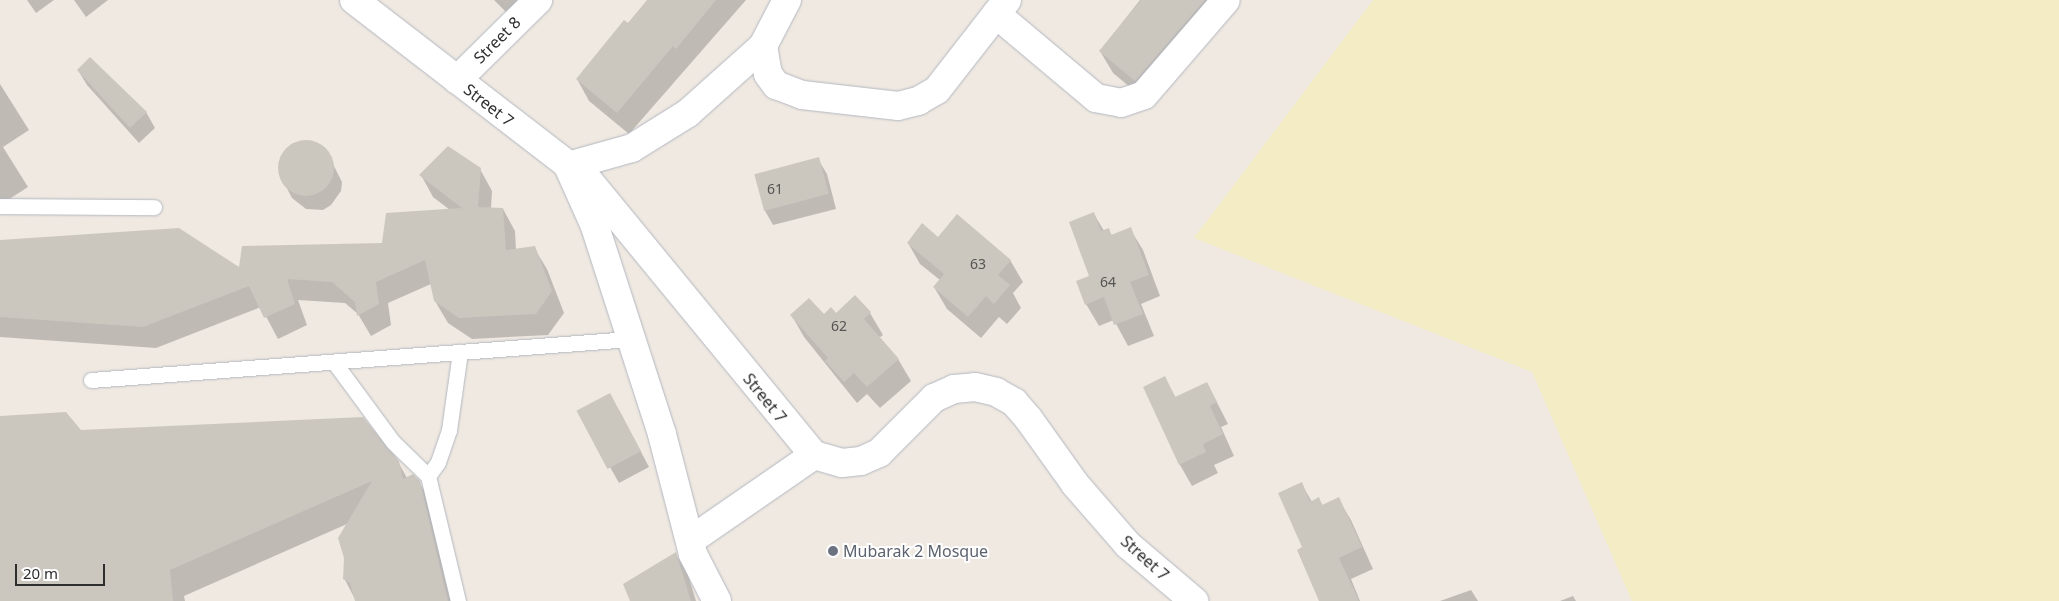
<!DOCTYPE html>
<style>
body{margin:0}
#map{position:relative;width:2059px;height:601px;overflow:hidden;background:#efe9e1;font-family:"Noto Sans",sans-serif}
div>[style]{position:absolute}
.sand>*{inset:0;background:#f3ecc5}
.shadow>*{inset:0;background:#0003}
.building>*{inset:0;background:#cbc7bf;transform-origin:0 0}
.round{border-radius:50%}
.roads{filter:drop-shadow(0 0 1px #b4b7c1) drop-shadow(0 0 1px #b4b7c1)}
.lane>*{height:15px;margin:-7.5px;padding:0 7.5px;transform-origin:7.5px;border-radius:7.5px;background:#fff}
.street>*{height:28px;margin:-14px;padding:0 14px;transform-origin:14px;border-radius:14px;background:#fff}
.dots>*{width:14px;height:14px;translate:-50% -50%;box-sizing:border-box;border:2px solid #fff;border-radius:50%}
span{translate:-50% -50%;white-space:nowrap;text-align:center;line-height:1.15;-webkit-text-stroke:4px #fff;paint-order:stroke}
.number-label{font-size:14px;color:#555452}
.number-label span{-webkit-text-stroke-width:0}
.street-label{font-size:16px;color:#2e2e2e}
.worship-label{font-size:16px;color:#5b616d}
.left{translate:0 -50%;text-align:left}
.scale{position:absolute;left:15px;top:564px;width:90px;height:22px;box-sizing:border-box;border:2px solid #2e2e2e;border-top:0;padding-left:6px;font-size:15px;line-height:18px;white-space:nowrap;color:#2e2e2e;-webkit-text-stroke:4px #fff;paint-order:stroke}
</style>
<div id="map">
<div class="sand">
<div style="clip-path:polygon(1373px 0,2059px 0,2059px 601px,1632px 601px,1532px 372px,1194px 238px)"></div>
</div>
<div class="shadow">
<div style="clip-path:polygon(27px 0,54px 0,36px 13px)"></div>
<div style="clip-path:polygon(74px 0,108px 0,86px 17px)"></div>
<div style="clip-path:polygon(494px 0,533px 0,514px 20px)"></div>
<div style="clip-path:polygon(649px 0,746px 0,629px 134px,589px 101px,577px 79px)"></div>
<div style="clip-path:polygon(1140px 0,1236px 0,1148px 102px,1113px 73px,1100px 51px)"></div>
<div style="clip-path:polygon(78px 70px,146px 112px,155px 128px,139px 143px,87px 85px)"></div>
<div style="clip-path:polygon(0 84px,29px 130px,3px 147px,28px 187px,0 205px)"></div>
<div style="clip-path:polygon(311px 141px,326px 150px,342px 182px,341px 191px,331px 205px,323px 210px,306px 209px,292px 198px,279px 173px,281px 156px,293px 143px)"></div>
<div style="clip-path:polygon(818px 159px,827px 174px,836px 209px,773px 225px,764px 209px)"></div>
<div style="clip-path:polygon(480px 169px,492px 191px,491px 209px,503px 209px,515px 231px,516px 250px,534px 248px,547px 269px,564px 313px,548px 335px,472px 339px,448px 323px,435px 301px,431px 284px,388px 303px,391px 325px,371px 336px,358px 314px,345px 303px,298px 300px,307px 325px,278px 339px,261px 307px,156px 348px,0 337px,0 241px,240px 269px,383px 244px,450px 210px,433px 197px,421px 175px)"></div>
<div style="clip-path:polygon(1094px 214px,1104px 231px,1109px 230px,1112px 236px,1130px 229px,1143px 250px,1160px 296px,1141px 304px,1154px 336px,1128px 346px,1114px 320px,1099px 326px,1086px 304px,1078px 282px,1091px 277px)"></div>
<div style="clip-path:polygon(938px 239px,1010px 260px,1023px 282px,1013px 293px,1021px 308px,1007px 324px,999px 317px,981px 338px,947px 309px,934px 287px,940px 280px,920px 264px,908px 243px)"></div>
<div style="clip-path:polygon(855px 297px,870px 313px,883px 335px,879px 338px,898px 359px,911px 381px,880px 408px,867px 394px,857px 403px,804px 337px,792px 316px,836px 314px)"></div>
<div style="clip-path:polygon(1165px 378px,1176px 398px,1207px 383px,1228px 424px,1221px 427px,1234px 456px,1214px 465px,1218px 473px,1192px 486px,1180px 465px)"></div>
<div style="clip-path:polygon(619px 410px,649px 467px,619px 483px,579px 412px)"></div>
<div style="clip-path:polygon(0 417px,80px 432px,398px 462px,407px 478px,419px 482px,434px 508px,456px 601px,356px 601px,344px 578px,347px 524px,184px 596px,185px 601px,0 601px)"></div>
<div style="clip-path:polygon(1301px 483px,1312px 502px,1319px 499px,1323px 506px,1338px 499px,1351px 520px,1373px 569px,1351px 579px,1360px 601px,1321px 601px,1304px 548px)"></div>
<div style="clip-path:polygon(676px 554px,688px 575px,696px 601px,631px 601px)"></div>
<div style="clip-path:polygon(1471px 590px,1478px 601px,1440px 601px)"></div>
<div style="clip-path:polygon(1573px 596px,1576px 601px,1560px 601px)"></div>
</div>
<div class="building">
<div style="clip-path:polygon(647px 0,716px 0,676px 49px,673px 46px,617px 113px,576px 79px,624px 20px,628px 23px)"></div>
<div style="clip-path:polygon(1141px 0,1205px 0,1135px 81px,1099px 51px)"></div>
<div style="clip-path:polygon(90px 57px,147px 112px,130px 128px,77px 70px)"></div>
<div class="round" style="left:278px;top:140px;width:56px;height:56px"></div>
<div style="clip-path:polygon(448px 146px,481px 168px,478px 207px,503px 208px,506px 250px,535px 246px,552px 291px,536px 314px,459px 318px,434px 301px,425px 260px,376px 282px,379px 304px,357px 316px,355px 302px,332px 282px,287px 279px,295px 304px,264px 318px,249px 286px,143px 327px,0 317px,0 240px,179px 228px,239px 267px,242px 246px,382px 243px,386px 213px,462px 208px,419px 175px)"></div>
<div style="left:819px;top:157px;width:38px;height:67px;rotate:75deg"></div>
<div style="clip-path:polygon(1094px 212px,1101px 231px,1109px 228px,1111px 235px,1131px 227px,1149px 275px,1130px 282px,1143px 314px,1114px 325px,1104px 297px,1085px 305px,1076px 281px,1089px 276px,1069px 222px)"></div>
<div style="clip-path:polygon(957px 214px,1011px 260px,998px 275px,1010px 285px,994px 304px,986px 296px,968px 317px,933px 287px,944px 274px,907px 243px,922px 223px,938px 237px)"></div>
<div style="clip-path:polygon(855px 295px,871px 312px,864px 319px,899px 359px,867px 387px,854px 373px,844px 382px,825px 361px,828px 358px,790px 315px,809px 298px,824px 314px,831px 307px,836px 313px)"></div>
<div style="clip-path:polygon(1165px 376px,1175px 397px,1207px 382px,1217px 402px,1210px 406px,1223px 434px,1203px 444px,1206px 452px,1179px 465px,1143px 387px)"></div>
<div style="left:610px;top:393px;width:66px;height:38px;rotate:62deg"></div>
<div style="clip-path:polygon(66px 412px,81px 430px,363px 417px,399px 461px,403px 479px,413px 474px,420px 481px,448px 601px,355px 601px,350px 583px,343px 579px,344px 558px,338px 538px,372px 481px,170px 570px,173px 601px,0 601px,0 416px)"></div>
<div style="clip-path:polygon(1302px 482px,1310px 502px,1319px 497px,1322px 505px,1339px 497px,1362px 547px,1339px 558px,1359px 601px,1319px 601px,1297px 550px,1302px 547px,1278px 493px)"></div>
<div style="clip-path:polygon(676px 552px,691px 601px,630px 601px,623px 584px)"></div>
</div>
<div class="roads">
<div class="lane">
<div style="left:0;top:206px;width:154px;rotate:0.4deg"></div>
<div style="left:334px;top:362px;width:99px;rotate:53.6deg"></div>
<div style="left:393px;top:442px;width:49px;rotate:44.2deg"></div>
<div style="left:428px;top:476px;width:129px;rotate:76.5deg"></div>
<div style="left:91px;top:380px;width:541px;rotate:-4.35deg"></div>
<div style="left:428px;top:476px;width:17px;rotate:-54deg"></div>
<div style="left:438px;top:462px;width:34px;rotate:-71deg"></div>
<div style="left:449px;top:430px;width:79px;rotate:-82deg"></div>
</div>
<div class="street">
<div style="left:354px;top:0;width:295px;rotate:37.6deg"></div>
<div style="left:588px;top:180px;width:356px;rotate:50.6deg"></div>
<div style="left:814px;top:455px;width:29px;rotate:16deg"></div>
<div style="left:842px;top:463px;width:19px;rotate:-6deg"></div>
<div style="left:861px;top:461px;width:20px;rotate:-24deg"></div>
<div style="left:879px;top:453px;width:78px;rotate:-45deg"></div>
<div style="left:934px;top:398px;width:22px;rotate:-24deg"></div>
<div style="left:954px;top:389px;width:21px;rotate:-5deg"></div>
<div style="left:975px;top:387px;width:22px;rotate:13deg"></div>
<div style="left:996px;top:392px;width:21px;rotate:29deg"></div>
<div style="left:1014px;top:402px;width:21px;rotate:49deg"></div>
<div style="left:1028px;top:418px;width:81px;rotate:54.5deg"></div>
<div style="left:1075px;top:484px;width:81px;rotate:49deg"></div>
<div style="left:1128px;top:545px;width:87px;rotate:40.3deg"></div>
<div style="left:787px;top:0;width:52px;rotate:117.6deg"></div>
<div style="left:763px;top:46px;width:28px;rotate:80deg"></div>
<div style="left:768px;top:74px;width:14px;rotate:54deg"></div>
<div style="left:776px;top:85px;width:28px;rotate:21deg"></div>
<div style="left:802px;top:95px;width:97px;rotate:6.5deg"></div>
<div style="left:898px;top:106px;width:21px;rotate:-14deg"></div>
<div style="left:918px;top:101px;width:22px;rotate:-30deg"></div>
<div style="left:937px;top:90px;width:114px;rotate:-52.1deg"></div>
<div style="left:996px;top:14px;width:131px;rotate:40deg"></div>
<div style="left:1096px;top:98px;width:25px;rotate:11deg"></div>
<div style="left:1121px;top:103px;width:24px;rotate:-19deg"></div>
<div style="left:1144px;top:95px;width:125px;rotate:-49.2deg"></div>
<div style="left:457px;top:80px;width:114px;rotate:-44.6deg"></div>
<div style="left:691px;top:540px;width:150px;rotate:-34.6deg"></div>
<div style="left:717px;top:601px;width:53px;rotate:-117.1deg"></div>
<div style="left:693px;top:554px;width:124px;rotate:-104.5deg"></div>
<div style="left:662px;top:434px;width:221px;rotate:-107.9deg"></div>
<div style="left:594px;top:224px;width:64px;rotate:-114.1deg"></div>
<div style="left:568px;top:166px;width:66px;rotate:-15.7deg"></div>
<div style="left:632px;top:148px;width:66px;rotate:-32deg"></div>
<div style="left:688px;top:113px;width:101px;rotate:-41.8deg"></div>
</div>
</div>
<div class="dots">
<div style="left:833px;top:551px;background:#6b7280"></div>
</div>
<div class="number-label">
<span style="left:775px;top:189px">61</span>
<span style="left:978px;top:264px">63</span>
<span style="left:1108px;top:282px">64</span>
<span style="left:839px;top:326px">62</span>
</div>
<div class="street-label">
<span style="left:497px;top:40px;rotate:-45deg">Street 8</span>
<span style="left:489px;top:105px;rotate:38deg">Street 7</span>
<span style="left:765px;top:398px;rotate:51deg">Street 7</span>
<span style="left:1145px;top:558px;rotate:42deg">Street 7</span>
</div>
<div class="worship-label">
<span class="left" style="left:843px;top:551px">Mubarak 2 Mosque</span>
</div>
<div class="scale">20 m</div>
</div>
